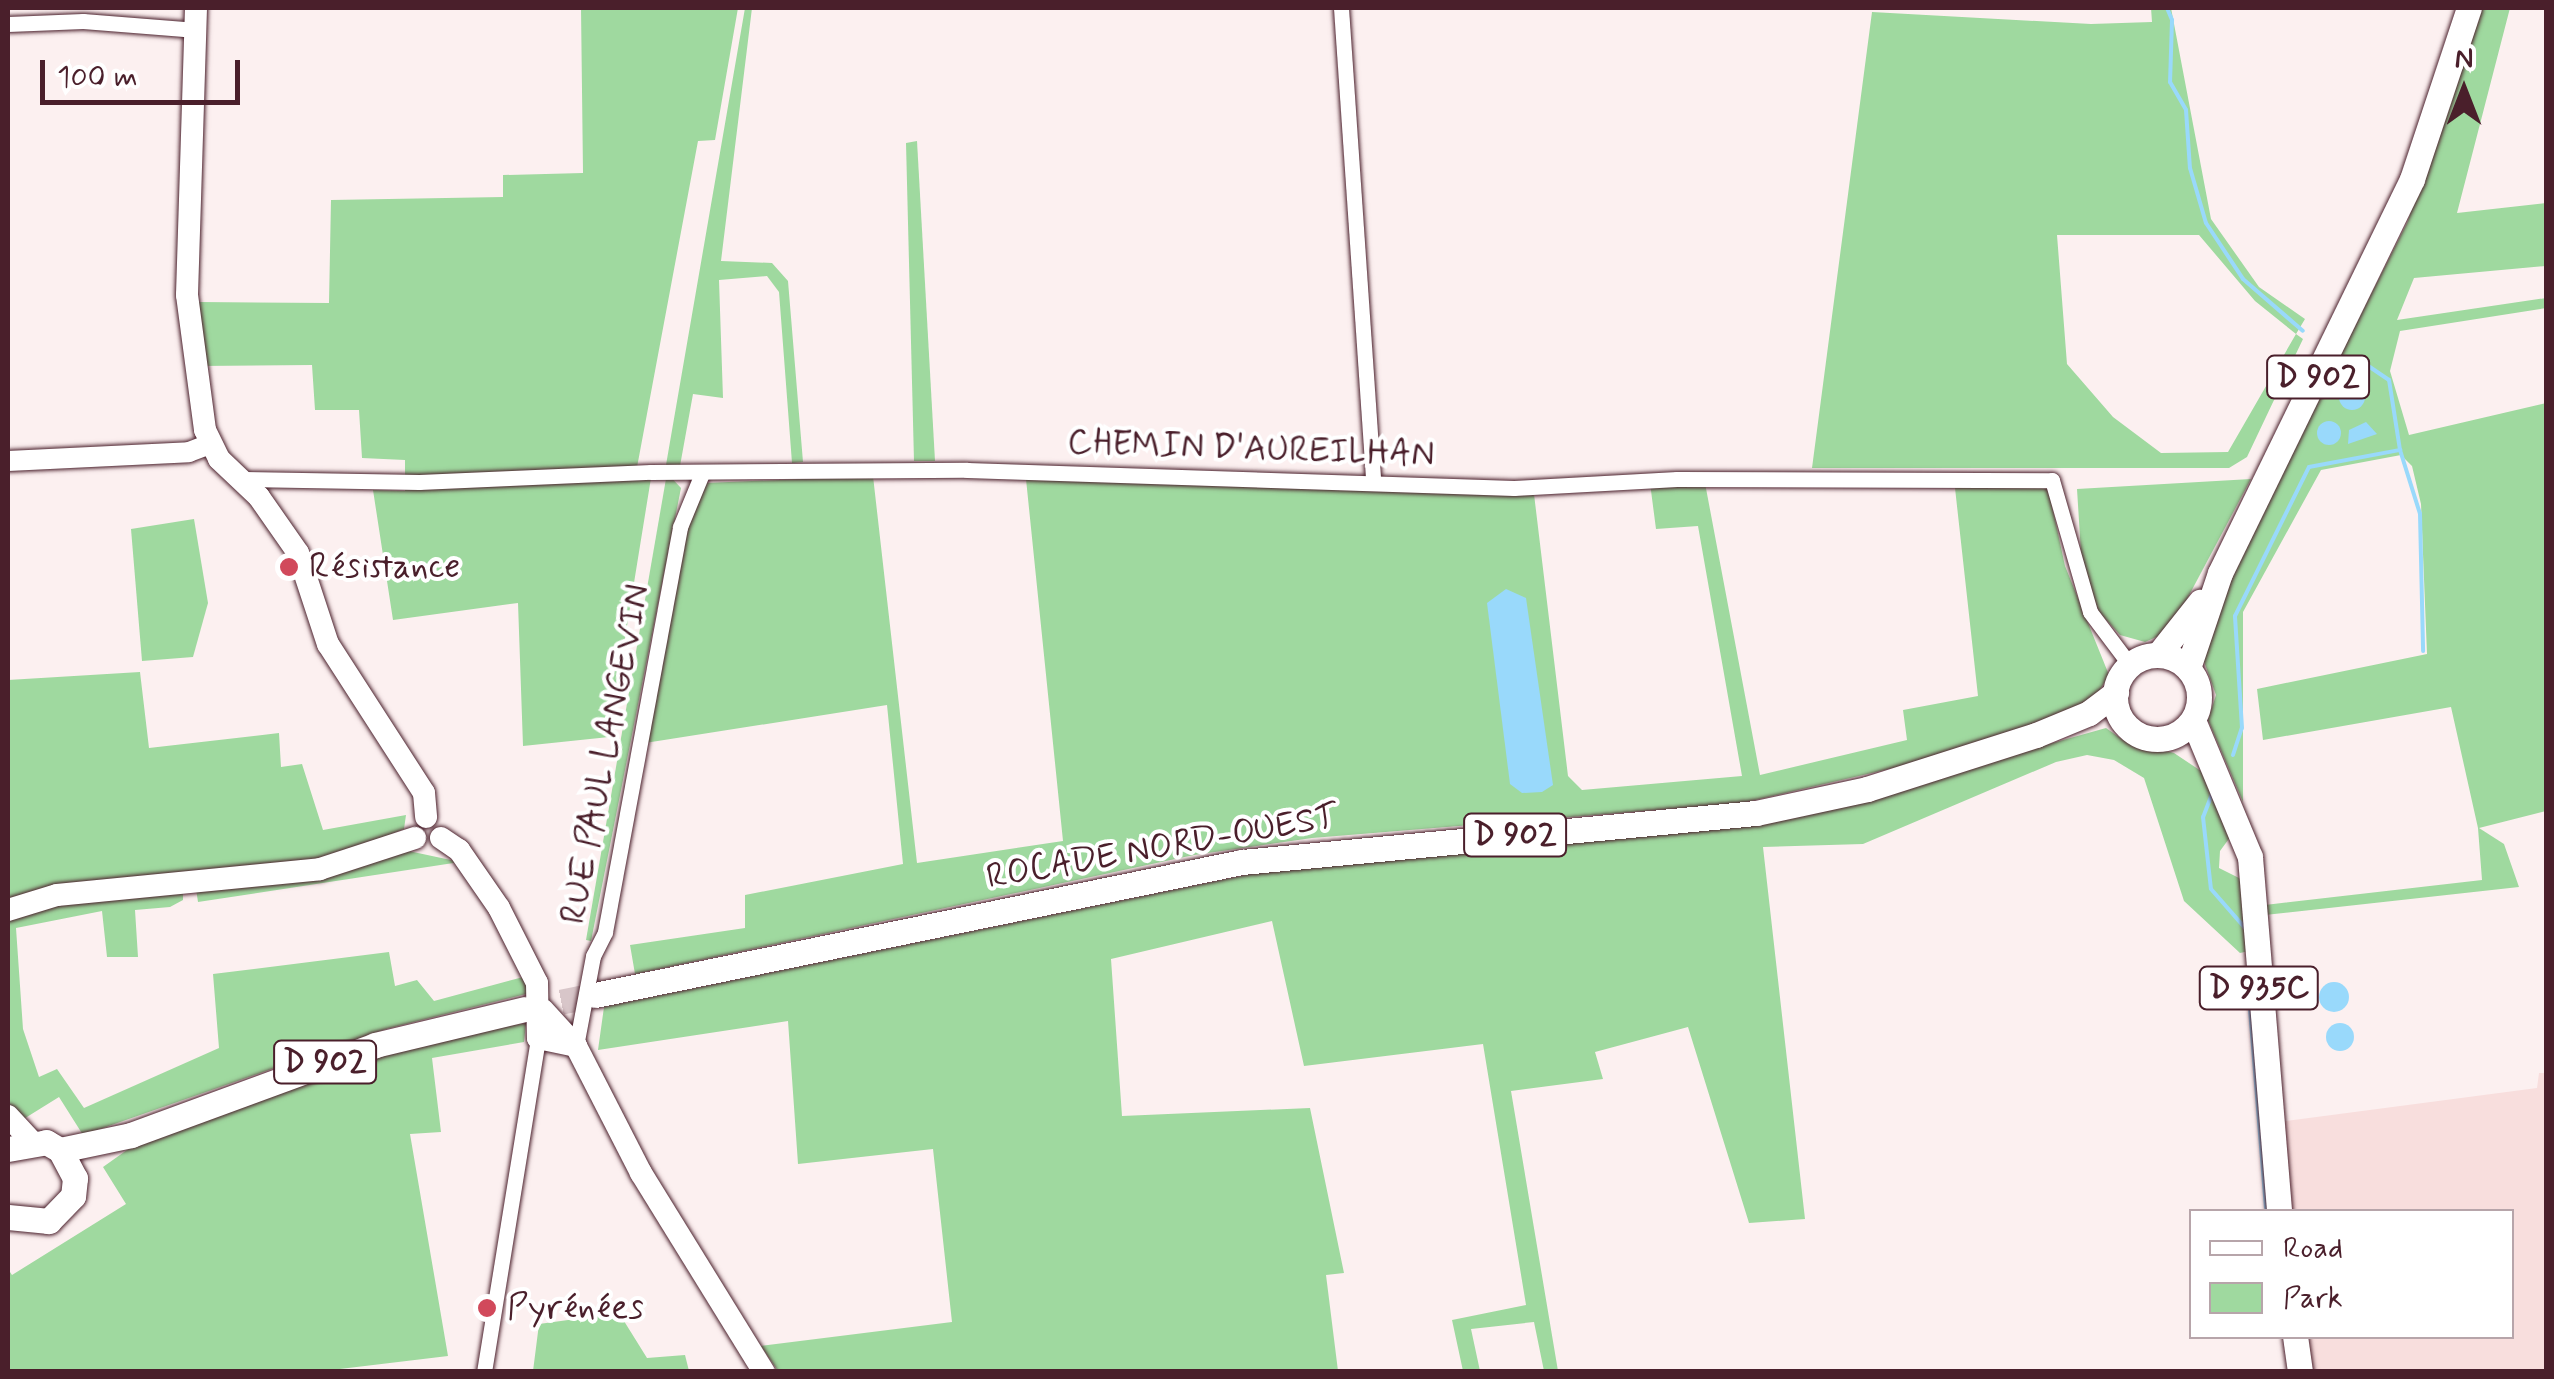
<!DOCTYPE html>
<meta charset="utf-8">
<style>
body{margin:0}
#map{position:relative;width:2554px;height:1379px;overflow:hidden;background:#fcf0f0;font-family:Mynerve,sans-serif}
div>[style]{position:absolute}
.built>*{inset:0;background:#f8dedd}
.green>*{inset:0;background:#9fd99f}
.water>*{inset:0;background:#99d9fb}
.round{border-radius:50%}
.stream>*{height:4px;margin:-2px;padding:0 2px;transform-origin:2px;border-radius:2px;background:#99d9fb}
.primary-tunnel>*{height:25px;margin-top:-12.5px;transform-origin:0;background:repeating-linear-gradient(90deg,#d8c6c9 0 25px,transparent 0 37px)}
.roads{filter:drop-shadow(0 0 2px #4a1f2b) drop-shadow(0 0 2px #4a1f2b)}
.minor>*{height:15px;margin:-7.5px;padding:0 7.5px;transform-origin:7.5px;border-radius:7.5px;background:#fff}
.tertiary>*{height:20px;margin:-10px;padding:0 10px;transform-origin:10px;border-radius:10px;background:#fff}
.secondary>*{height:22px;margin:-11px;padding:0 11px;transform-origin:11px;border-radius:11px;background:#fff}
.primary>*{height:25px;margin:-12.5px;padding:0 12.5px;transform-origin:12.5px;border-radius:12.5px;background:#fff}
.primary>.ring{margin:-12.5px;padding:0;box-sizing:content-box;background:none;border:25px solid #fff;border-radius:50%}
.dots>*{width:28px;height:28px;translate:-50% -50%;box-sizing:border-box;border:5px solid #fff;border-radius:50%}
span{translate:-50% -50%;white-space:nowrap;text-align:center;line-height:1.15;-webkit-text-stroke:8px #fff;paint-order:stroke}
.shield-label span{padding:2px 8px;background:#fff;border:2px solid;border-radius:8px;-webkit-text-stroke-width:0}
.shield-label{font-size:32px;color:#4a1f2b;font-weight:700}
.street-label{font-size:35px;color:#4a1f2b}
.poi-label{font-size:35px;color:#4a1f2b}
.left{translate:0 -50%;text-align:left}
.frame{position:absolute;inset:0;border:10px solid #4a1f2b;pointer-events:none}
.legend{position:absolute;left:2189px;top:1209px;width:325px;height:130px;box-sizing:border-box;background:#fff;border:2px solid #b7a5aa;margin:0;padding:12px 18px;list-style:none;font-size:30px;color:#4a1f2b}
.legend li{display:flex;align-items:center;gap:20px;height:50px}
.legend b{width:50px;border:2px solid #b7a5aa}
.north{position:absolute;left:2414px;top:40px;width:100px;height:100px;-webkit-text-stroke:8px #fff;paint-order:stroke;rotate:0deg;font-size:28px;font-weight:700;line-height:40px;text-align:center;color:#4a1f2b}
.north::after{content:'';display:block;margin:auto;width:35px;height:45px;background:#4a1f2b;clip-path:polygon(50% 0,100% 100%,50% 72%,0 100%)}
.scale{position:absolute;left:40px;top:60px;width:200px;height:45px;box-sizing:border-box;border:5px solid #4a1f2b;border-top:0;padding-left:12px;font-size:30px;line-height:35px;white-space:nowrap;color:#4a1f2b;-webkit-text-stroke:8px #fff;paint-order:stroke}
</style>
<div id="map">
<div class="built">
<div style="clip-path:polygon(2539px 1073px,2546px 1073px,2546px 1371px,2313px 1371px,2308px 1337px,2512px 1336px,2512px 1212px,2290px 1211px,2278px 1122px,2537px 1088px)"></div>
</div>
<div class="green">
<div style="clip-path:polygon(581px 8px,738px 8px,715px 140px,698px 141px,635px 478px,651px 478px,609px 737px,523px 746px,518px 603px,393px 620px,373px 490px,405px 491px,405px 460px,362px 458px,359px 410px,315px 410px,312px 365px,200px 366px,199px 302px,329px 303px,331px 200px,503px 197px,503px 175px,583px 173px)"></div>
<div style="clip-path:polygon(745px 8px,752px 8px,721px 261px,772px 263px,788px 281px,803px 462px,792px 463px,779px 292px,767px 276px,719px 280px,723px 398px,693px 394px,680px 466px,666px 465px)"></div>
<div style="clip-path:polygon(evenodd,2151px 8px,2171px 8px,2211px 219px,2259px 287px,2305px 319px,2296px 334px,2303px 339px,2247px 457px,2229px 468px,1812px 468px,1872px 12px,2091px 24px,2152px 22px,2151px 8px,2057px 235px,2199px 235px,2255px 301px,2296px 334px,2228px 452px,2161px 453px,2113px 417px,2067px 364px,2057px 235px)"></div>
<div style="clip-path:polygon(2482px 8px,2510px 8px,2457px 213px,2546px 203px,2546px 266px,2414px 278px,2397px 320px,2546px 298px,2546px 308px,2400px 331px,2390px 371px,2409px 435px,2546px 403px,2546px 811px,2479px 828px,2504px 844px,2519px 887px,2265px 915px,2265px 905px,2482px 880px,2478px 828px,2451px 707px,2263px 740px,2257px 689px,2427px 654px,2421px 504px,2412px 466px,2401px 455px,2321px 470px,2243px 612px,2243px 802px,2208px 720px,2216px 695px,2202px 656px,2239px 557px,2407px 223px)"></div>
<div style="clip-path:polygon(917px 141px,935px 461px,914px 461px,906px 143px)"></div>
<div style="clip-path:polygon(667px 473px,681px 488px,591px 941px,586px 940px)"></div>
<div style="clip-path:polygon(873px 476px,917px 863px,1063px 841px,1026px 479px,1534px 494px,1568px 776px,1582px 790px,1742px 776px,1698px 526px,1656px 529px,1650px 483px,1705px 483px,1760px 775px,1907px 740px,1903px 710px,1978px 696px,1955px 488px,2048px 487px,2065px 566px,2109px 675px,2090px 706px,1902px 766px,1742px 803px,1312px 838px,1194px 855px,635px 974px,630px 945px,745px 928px,745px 895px,903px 864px,887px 705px,645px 743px,692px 500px,705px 483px)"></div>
<div style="clip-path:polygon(2251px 479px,2170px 631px,2145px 642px,2120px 635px,2099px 612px,2082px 569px,2077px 489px)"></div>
<div style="clip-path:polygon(194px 519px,208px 603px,193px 657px,142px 661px,131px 529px)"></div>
<div style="clip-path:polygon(140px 672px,149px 748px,279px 733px,281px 767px,302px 764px,323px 830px,406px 815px,404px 829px,320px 863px,8px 903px,8px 680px)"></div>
<div style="clip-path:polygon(2106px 728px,2123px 740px,2174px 753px,2204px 773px,2231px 836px,2220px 851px,2219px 868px,2243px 880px,2249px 951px,2240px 953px,2184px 901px,2144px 778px,2114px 760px,2087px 755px,2056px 762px,1863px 844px,1763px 847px,1805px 1219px,1749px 1223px,1688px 1027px,1595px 1052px,1603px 1079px,1511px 1091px,1558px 1371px,1544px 1371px,1534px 1322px,1471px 1329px,1480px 1371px,1463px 1371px,1452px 1320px,1526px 1305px,1483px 1044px,1304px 1066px,1272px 921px,1111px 959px,1122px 1116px,1310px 1108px,1344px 1273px,1326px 1275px,1338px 1371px,778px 1371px,761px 1346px,952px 1322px,933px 1149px,798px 1164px,788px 1021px,598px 1050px,604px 1007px,1295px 865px,1761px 825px)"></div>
<div style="clip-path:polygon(404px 850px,460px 862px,198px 902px,196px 889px)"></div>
<div style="clip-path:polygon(183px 890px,183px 900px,170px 907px,135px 910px,138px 957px,107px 957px,102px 911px,16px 928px,23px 1029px,39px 1077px,57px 1069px,84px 1108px,219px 1048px,213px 974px,389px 952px,395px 986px,417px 980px,434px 1001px,527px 976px,530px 993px,386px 1029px,83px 1135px,59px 1097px,22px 1120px,8px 1102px,8px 919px,48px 905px)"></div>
<div style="clip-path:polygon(526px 1023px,524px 1042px,432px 1058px,441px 1132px,410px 1134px,448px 1356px,315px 1372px,8px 1371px,8px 1269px,12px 1275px,126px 1204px,103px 1167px,134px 1145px,425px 1041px)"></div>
<div style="clip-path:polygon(619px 1313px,647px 1358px,685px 1355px,689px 1371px,533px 1371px,539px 1324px)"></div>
</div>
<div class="water">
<div class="round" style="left:2339px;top:384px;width:26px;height:26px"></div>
<div class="round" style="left:2317px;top:421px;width:24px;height:24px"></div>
<div style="clip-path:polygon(2366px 422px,2377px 434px,2348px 444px,2349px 430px)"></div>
<div style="clip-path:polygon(1506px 589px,1526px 598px,1553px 785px,1542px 792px,1522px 793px,1510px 784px,1487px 603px)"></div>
<div class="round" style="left:2319px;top:982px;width:30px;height:30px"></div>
<div class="round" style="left:2326px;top:1023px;width:28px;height:28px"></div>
</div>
<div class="stream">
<div style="left:2167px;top:8px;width:13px;rotate:67deg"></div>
<div style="left:2172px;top:20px;width:62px;rotate:91.8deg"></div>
<div style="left:2170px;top:82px;width:32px;rotate:60deg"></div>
<div style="left:2186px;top:110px;width:58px;rotate:86.1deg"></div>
<div style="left:2190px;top:168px;width:57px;rotate:73.8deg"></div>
<div style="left:2206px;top:223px;width:67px;rotate:56.5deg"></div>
<div style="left:2243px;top:279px;width:79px;rotate:40.9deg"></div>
<div style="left:2400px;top:450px;width:67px;rotate:72.6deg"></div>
<div style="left:2420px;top:514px;width:137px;rotate:88.7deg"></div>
<div style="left:2233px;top:755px;width:28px;rotate:-72deg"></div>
<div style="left:2242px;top:728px;width:112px;rotate:-93.6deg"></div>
<div style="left:2235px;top:616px;width:166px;rotate:-63.6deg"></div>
<div style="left:2309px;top:467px;width:93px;rotate:-10.6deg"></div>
<div style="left:2400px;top:450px;width:71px;rotate:-98.9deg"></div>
<div style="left:2389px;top:380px;width:41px;rotate:-145.9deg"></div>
<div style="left:2212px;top:794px;width:25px;rotate:111deg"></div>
<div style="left:2203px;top:817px;width:72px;rotate:83.7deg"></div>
<div style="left:2211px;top:889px;width:52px;rotate:48.9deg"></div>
<div style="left:2247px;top:972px;width:236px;rotate:85.4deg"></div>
</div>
<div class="primary-tunnel">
<div style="left:525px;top:1009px;width:71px;rotate:-11.3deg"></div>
</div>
<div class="roads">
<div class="minor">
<div style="left:1341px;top:8px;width:475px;rotate:86.1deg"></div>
<div style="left:8px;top:24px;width:75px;rotate:-2.3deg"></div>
<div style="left:83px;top:21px;width:114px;rotate:4.5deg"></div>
<div style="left:244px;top:479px;width:175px;rotate:1deg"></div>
<div style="left:419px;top:482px;width:232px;rotate:-2.5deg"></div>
<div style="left:651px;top:472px;width:316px;rotate:-0.4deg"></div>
<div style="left:967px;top:470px;width:547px;rotate:1.88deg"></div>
<div style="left:1514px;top:488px;width:163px;rotate:-3.2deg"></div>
<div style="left:1677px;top:479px;width:375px;rotate:0.2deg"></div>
<div style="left:2052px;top:480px;width:137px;rotate:73.9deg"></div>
<div style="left:2090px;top:612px;width:66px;rotate:53deg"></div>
<div style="left:576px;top:1046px;width:92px;rotate:-79.3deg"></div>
<div style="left:593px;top:956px;width:27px;rotate:-63deg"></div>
<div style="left:605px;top:932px;width:412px;rotate:-79.5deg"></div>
<div style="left:680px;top:527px;width:55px;rotate:-67.6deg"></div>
<div style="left:484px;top:1372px;width:338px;rotate:-80.8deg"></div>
</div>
<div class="tertiary">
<div style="left:8px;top:461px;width:181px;rotate:-2.8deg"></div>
<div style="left:189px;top:452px;width:22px;rotate:-21deg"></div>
</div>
<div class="secondary">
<div style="left:196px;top:8px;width:287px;rotate:91.8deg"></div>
<div style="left:187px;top:295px;width:136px;rotate:82.4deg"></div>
<div style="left:205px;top:430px;width:32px;rotate:64deg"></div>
<div style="left:219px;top:459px;width:55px;rotate:43.5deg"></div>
<div style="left:259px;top:497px;width:68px;rotate:55.1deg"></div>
<div style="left:298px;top:553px;width:96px;rotate:71.8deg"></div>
<div style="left:328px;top:644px;width:177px;rotate:57.2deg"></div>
<div style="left:424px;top:793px;width:24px;rotate:85deg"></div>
<div style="left:441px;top:838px;width:22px;rotate:34deg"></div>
<div style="left:459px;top:850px;width:70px;rotate:55.4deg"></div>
<div style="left:499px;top:908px;width:84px;rotate:63.1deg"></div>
<div style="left:537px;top:983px;width:55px;rotate:89deg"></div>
<div style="left:538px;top:1038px;width:39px;rotate:12deg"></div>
<div style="left:8px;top:910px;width:51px;rotate:-17deg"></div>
<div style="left:57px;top:895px;width:264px;rotate:-5.6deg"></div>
<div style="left:320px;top:869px;width:100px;rotate:-18.1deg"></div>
<div style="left:543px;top:1010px;width:49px;rotate:47.5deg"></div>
<div style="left:576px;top:1046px;width:143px;rotate:62.9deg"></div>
<div style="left:641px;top:1173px;width:234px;rotate:58.3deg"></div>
<div style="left:8px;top:1116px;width:33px;rotate:47deg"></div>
</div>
<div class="primary">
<div style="left:2158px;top:655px;width:68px;rotate:-51.6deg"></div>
<div class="ring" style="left:2115px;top:655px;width:59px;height:59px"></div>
<div style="left:2188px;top:668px;width:100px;rotate:-71.4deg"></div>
<div style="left:2220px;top:573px;width:438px;rotate:-64deg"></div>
<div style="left:2412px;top:179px;width:180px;rotate:-71.6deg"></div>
<div style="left:2193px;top:720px;width:148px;rotate:67.4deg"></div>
<div style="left:2250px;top:857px;width:356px;rotate:85.3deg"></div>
<div style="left:595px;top:995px;width:661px;rotate:-11.62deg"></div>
<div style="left:1242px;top:862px;width:516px;rotate:-5.45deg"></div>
<div style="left:1756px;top:813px;width:114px;rotate:-12.2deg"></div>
<div style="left:1867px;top:789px;width:177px;rotate:-17.7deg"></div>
<div style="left:2036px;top:735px;width:57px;rotate:-22.5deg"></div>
<div style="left:2089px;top:713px;width:34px;rotate:-37deg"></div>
<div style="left:8px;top:1149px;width:39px;rotate:-10deg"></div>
<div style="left:46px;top:1142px;width:16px;rotate:30deg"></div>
<div style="left:60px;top:1150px;width:32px;rotate:62deg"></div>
<div style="left:75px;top:1178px;width:18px;rotate:96deg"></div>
<div style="left:73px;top:1196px;width:35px;rotate:134deg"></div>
<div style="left:49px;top:1221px;width:41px;rotate:-174.4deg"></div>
<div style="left:60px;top:1150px;width:73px;rotate:-11.9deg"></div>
<div style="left:131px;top:1135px;width:260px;rotate:-20.2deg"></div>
<div style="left:375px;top:1045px;width:154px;rotate:-13.5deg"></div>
<div style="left:2295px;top:1336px;width:36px;rotate:82deg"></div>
</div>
</div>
<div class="dots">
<div style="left:289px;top:567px;background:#d1495b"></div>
<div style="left:487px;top:1308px;background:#d1495b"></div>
</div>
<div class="shield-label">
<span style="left:2318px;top:377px">D 902</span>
<span style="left:1515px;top:835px">D 902</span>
<span style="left:2259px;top:988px">D 935C</span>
<span style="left:325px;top:1062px">D 902</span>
</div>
<div class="street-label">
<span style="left:1251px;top:449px;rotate:2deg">CHEMIN D'AUREILHAN</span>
<span style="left:606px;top:754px;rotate:-79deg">RUE PAUL LANGEVIN</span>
<span style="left:1162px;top:847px;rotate:-10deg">ROCADE NORD-OUEST</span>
</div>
<div class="poi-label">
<span class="left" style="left:309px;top:567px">Résistance</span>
<span class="left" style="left:507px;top:1308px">Pyrénées</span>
</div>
<div class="frame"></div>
<ul class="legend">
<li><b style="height:12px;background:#fff"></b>Road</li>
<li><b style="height:28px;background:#9fd99f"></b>Park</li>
</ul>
<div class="north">N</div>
<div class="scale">100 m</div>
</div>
